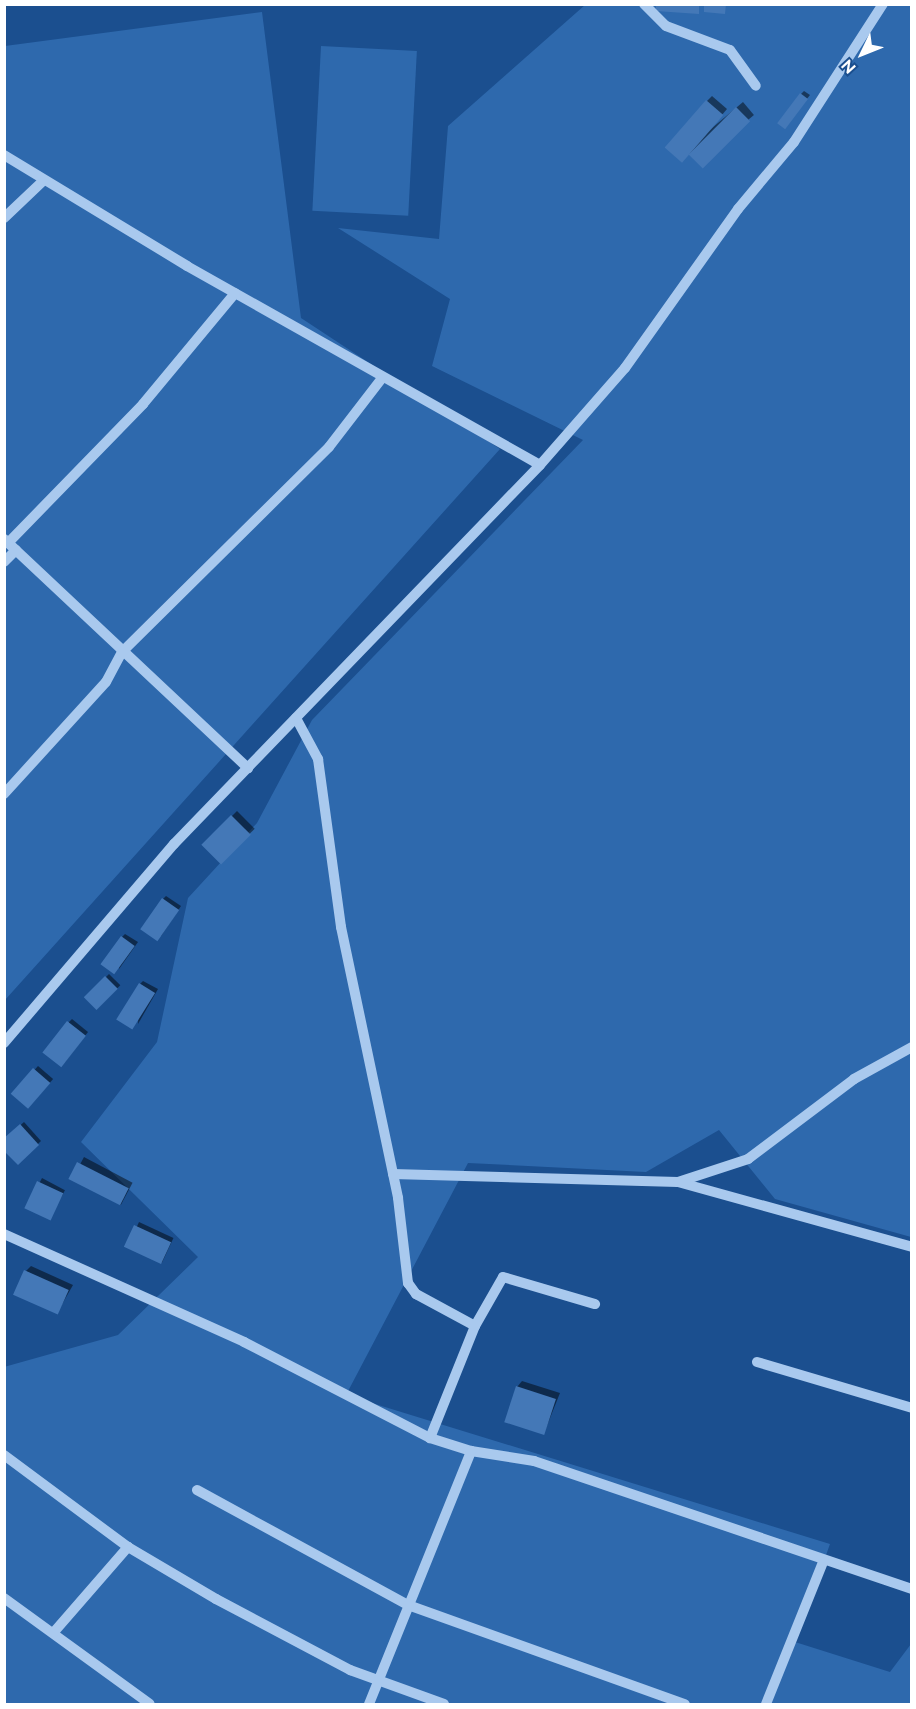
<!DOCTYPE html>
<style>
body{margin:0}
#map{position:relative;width:916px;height:1709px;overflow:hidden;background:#1b4f8f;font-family:Raleway,sans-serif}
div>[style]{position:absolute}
.green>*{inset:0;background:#2e69ad;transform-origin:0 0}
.shadow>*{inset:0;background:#0007;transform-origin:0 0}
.building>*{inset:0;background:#4478b7;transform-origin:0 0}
.minor>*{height:10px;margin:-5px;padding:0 5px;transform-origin:5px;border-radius:5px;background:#a9c9ee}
span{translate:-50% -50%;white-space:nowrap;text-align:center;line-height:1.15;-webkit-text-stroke:5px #1b4f8f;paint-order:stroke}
.frame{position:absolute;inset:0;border:6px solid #fff;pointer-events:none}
.north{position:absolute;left:832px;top:24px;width:60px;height:60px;-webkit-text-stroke:4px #1b4f8f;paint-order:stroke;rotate:227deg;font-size:16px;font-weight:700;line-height:24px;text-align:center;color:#fff}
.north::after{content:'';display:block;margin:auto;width:21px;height:27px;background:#fff;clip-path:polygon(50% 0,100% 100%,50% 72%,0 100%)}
</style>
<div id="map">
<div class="green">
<div style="clip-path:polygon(585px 5px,911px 5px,911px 1237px,775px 1199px,719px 1130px,646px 1172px,468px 1163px,346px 1395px,830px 1544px,795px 1642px,890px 1672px,911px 1644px,911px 1704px,5px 1704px,4px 1367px,118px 1335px,198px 1257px,81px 1142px,157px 1042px,188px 898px,257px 823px,312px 720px,583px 440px,432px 366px,450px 299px,338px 228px,439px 239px,448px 126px)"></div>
<div style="clip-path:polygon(262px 12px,301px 318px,500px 449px,5px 1000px,5px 46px)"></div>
<div style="left:321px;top:46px;width:96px;height:165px;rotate:3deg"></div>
</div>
<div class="shadow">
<div style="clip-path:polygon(804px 91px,810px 95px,787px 124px,801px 94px)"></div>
<div style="clip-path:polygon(712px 96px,727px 109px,687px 156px,707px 101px)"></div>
<div style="left:743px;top:102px;width:17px;height:74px;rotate:50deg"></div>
<div style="left:237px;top:811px;width:25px;height:48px;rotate:45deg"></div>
<div style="clip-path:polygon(166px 896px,181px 906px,161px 936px,163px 899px)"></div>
<div style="clip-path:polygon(125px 934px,138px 942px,119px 969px,122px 937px)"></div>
<div style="left:109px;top:974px;width:16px;height:33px;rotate:45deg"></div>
<div style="clip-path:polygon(143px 981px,158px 989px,138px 1024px,140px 984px)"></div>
<div style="clip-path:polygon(72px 1019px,88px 1032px,65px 1062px,69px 1022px)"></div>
<div style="left:38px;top:1066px;width:20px;height:38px;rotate:41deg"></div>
<div style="clip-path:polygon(24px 1122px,41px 1141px,18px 1163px,4px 1140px)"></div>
<div style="left:84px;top:1157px;width:55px;height:25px;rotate:28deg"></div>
<div style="left:42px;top:1178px;width:26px;height:33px;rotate:28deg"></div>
<div style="left:139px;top:1222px;width:38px;height:27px;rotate:25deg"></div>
<div style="clip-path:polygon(31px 1266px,73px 1285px,57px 1313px,26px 1271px)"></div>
<div style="clip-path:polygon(522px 1381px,560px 1393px,544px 1433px,517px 1387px)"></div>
</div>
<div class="building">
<div style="clip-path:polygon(656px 4px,699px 4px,699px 14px,656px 11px)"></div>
<div style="clip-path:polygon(704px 4px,726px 4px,725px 14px,704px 12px)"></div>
<div style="left:800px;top:93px;width:10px;height:38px;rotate:37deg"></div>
<div style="left:706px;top:100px;width:23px;height:63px;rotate:41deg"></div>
<div style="left:736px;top:107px;width:20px;height:67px;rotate:45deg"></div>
<div style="left:231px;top:815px;width:28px;height:42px;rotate:45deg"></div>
<div style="left:162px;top:898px;width:21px;height:38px;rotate:35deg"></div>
<div style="left:121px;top:936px;width:17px;height:35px;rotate:36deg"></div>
<div style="left:105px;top:976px;width:18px;height:30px;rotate:45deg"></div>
<div style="left:139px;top:983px;width:19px;height:43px;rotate:32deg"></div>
<div style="left:67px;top:1021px;width:24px;height:40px;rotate:38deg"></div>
<div style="left:33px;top:1068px;width:23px;height:34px;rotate:41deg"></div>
<div style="clip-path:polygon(20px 1124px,39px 1145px,18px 1165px,4px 1151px,4px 1138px)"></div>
<div style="left:77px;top:1162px;width:58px;height:19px;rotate:27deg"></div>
<div style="left:37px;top:1181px;width:29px;height:30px;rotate:25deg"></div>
<div style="left:134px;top:1225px;width:41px;height:24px;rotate:25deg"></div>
<div style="left:24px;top:1270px;width:49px;height:27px;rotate:24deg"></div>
<div style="left:516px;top:1386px;width:42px;height:38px;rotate:18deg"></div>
</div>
<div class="minor">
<div style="left:644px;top:4px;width:31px;rotate:45deg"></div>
<div style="left:666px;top:26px;width:68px;rotate:20.6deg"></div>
<div style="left:730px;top:50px;width:44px;rotate:54.2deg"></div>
<div style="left:4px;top:155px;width:214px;rotate:31.2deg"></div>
<div style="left:187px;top:266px;width:405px;rotate:29.4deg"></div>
<div style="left:4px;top:218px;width:55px;rotate:-43.5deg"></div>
<div style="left:4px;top:539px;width:335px;rotate:43.2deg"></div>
<div style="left:8px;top:543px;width:194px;rotate:-45.8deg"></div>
<div style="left:143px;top:404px;width:144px;rotate:-50.3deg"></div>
<div style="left:4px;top:562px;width:17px;rotate:-45deg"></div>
<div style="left:296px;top:718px;width:47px;rotate:61.8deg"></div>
<div style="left:318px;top:759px;width:170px;rotate:82.2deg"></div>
<div style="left:341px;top:927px;width:277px;rotate:78.1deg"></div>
<div style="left:398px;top:1198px;width:86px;rotate:83.3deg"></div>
<div style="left:408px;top:1283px;width:14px;rotate:54deg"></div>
<div style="left:416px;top:1294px;width:67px;rotate:28.5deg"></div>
<div style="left:475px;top:1326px;width:121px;rotate:111.9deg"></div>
<div style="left:4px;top:794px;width:151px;rotate:-47.7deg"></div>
<div style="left:106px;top:682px;width:34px;rotate:-62deg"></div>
<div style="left:122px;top:652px;width:291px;rotate:-44.7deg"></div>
<div style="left:329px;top:447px;width:88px;rotate:-52.4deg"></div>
<div style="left:4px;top:1043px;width:262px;rotate:-49.5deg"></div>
<div style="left:174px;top:844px;width:527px;rotate:-46deg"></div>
<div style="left:540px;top:465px;width:129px;rotate:-48.8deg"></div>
<div style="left:625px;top:368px;width:195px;rotate:-54.6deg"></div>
<div style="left:738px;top:209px;width:87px;rotate:-50.1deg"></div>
<div style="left:794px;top:142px;width:164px;rotate:-57.2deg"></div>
<div style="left:393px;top:1174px;width:285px;rotate:1.6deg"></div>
<div style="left:678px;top:1182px;width:74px;rotate:-18.2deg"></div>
<div style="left:748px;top:1159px;width:133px;rotate:-37deg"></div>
<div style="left:854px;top:1079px;width:66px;rotate:-28.9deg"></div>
<div style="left:678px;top:1182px;width:243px;rotate:15.5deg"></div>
<div style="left:4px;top:1234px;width:263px;rotate:24.2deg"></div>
<div style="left:244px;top:1342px;width:209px;rotate:27.3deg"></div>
<div style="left:430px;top:1438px;width:43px;rotate:17.6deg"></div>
<div style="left:471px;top:1451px;width:64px;rotate:9deg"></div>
<div style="left:534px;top:1461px;width:399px;rotate:18.7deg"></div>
<div style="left:475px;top:1326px;width:56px;rotate:-60.3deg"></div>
<div style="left:503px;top:1277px;width:96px;rotate:16.4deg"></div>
<div style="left:757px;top:1362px;width:162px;rotate:16.5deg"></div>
<div style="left:4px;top:1455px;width:154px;rotate:36.6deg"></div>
<div style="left:128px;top:1547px;width:102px;rotate:30.6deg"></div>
<div style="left:216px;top:1599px;width:152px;rotate:27.9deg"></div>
<div style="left:350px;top:1670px;width:100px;rotate:19.9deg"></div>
<div style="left:197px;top:1490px;width:240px;rotate:28.6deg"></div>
<div style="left:408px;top:1605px;width:294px;rotate:19.7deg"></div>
<div style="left:4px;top:1598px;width:180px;rotate:36deg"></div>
<div style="left:54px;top:1632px;width:113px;rotate:-49deg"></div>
<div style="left:369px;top:1704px;width:273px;rotate:-68deg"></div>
<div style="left:766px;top:1704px;width:155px;rotate:-68.1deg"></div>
</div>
<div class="frame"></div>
<div class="north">N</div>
</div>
